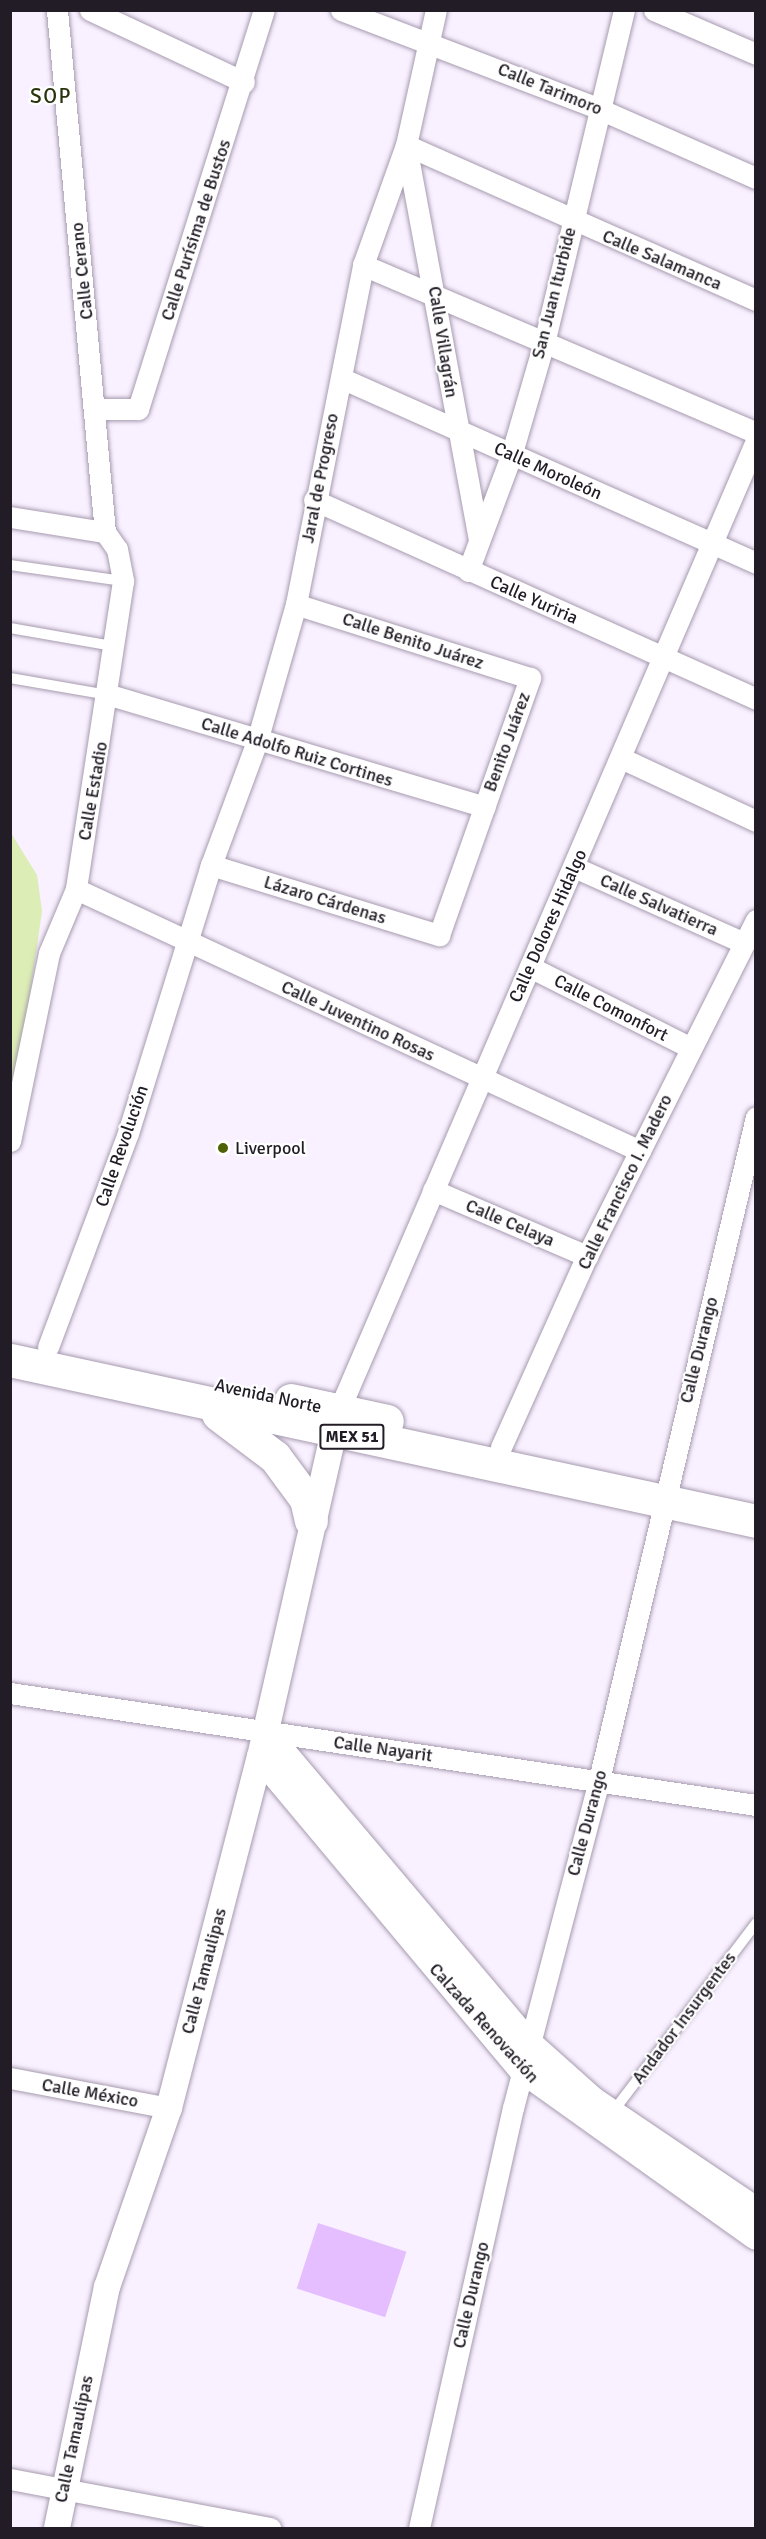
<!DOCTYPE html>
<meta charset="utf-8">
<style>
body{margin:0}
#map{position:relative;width:766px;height:2539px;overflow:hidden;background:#f9f1ff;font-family:Signika,sans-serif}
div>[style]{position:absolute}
.green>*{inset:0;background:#dcedb5}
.building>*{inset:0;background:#e5beff;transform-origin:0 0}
.roads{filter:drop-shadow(0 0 2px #a79bb0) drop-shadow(0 0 2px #a79bb0)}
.service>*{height:10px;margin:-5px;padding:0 5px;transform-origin:5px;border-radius:5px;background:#fff}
.minor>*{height:21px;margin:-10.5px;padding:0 10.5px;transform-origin:10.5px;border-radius:10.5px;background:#fff}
.tertiary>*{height:26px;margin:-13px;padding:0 13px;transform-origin:13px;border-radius:13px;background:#fff}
.primary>*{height:33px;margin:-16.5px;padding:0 16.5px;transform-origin:16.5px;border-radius:16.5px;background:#fff}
.dots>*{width:16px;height:16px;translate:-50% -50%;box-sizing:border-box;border:3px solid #fff;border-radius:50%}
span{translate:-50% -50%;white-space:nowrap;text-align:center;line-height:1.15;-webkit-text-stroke:4.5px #fff;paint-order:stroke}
.shield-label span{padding:2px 4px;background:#fff;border:2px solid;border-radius:4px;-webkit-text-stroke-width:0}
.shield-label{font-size:16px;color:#211c25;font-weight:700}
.street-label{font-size:18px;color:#211c25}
.poi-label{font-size:18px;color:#211c25}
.left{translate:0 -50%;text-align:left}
.quarter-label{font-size:21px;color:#29330c;letter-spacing:1.5px}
.frame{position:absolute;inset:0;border:12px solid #211c25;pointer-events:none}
</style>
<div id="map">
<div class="green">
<div style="clip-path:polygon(11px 833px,37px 875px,42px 911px,11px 1128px)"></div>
</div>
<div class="building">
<div style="left:318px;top:2223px;width:93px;height:69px;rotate:18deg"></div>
</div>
<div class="roads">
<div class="service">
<div style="left:10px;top:565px;width:114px;rotate:8.1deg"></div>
<div style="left:10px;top:628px;width:105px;rotate:9.9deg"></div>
<div style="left:10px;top:678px;width:99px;rotate:9.8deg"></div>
<div style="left:612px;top:2113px;width:238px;rotate:-52.8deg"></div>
</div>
<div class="minor">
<div style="left:57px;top:10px;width:524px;rotate:84.75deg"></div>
<div style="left:90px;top:10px;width:170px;rotate:25.1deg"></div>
<div style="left:341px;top:10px;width:274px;rotate:20.9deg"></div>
<div style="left:597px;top:108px;width:174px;rotate:23.8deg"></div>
<div style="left:654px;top:10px;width:111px;rotate:23.3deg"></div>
<div style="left:406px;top:145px;width:383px;rotate:23.9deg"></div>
<div style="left:406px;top:146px;width:399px;rotate:79.5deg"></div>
<div style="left:363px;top:265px;width:427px;rotate:23.1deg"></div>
<div style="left:341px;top:378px;width:454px;rotate:24deg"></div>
<div style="left:96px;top:409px;width:42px"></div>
<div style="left:138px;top:409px;width:418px;rotate:-72.5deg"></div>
<div style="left:314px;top:500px;width:485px;rotate:24.2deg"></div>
<div style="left:10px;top:517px;width:96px;rotate:9deg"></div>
<div style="left:105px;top:532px;width:21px;rotate:55deg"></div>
<div style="left:117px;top:549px;width:33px;rotate:79deg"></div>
<div style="left:123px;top:581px;width:312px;rotate:98.7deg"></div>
<div style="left:76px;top:889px;width:69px;rotate:112.9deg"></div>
<div style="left:49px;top:953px;width:192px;rotate:101.7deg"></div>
<div style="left:468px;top:571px;width:123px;rotate:-69.5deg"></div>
<div style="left:511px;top:456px;width:122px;rotate:-73.8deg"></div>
<div style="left:545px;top:339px;width:338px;rotate:-76.5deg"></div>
<div style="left:110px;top:695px;width:391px;rotate:16.6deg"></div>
<div style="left:621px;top:758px;width:149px;rotate:25deg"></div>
<div style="left:211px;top:865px;width:239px;rotate:17.1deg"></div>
<div style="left:439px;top:935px;width:273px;rotate:-70.5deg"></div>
<div style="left:530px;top:678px;width:245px;rotate:-162.5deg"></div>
<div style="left:574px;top:867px;width:186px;rotate:24.1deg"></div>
<div style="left:76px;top:889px;width:622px;rotate:24.92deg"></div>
<div style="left:530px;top:967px;width:180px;rotate:26.7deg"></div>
<div style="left:433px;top:1190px;width:168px;rotate:23.2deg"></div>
<div style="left:48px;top:1347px;width:228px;rotate:-69.5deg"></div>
<div style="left:128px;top:1133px;width:281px;rotate:-72.8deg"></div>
<div style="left:211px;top:865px;width:132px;rotate:-69.6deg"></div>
<div style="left:257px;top:741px;width:142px;rotate:-74.1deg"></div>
<div style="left:296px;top:604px;width:346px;rotate:-78.8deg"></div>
<div style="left:363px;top:265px;width:127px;rotate:-70.3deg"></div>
<div style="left:406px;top:145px;width:138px;rotate:-77.5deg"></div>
<div style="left:339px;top:1410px;width:1055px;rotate:-66.72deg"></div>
<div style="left:501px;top:1447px;width:209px;rotate:-65.8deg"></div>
<div style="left:587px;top:1256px;width:376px;rotate:-63.3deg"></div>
<div style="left:10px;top:1693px;width:754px;rotate:8.54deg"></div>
<div style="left:10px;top:2078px;width:162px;rotate:10.7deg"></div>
<div style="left:10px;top:2479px;width:265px;rotate:10.7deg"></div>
<div style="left:419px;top:2528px;width:430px;rotate:-77.4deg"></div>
<div style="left:513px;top:2108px;width:339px;rotate:-75.3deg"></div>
<div style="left:599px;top:1780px;width:681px;rotate:-76.68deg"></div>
</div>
<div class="tertiary">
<div style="left:266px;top:1732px;width:407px;rotate:49.8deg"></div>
<div style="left:529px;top:2043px;width:86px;rotate:41.7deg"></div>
<div style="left:593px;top:2100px;width:197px;rotate:34deg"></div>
<div style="left:260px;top:1757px;width:408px;rotate:50.1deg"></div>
<div style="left:522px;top:2070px;width:287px;rotate:35.5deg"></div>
<div style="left:57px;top:2528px;width:246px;rotate:-78.3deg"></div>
<div style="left:107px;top:2287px;width:189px;rotate:-70.9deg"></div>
<div style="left:169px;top:2108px;width:363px;rotate:-75.5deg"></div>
<div style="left:260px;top:1757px;width:353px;rotate:-77.2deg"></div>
</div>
<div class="primary">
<div style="left:10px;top:1360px;width:763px;rotate:12.18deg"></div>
<div style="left:291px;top:1400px;width:98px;rotate:12.3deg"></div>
<div style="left:218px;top:1414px;width:71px;rotate:37deg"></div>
<div style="left:275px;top:1457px;width:52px;rotate:53.6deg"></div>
<div style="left:306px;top:1499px;width:22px;rotate:77deg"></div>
</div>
</div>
<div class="dots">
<div style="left:223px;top:1148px;background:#4e6107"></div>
</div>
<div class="shield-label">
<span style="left:352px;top:1437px">MEX 51</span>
</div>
<div class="street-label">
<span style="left:550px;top:89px;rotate:22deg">Calle Tarimoro</span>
<span style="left:196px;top:230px;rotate:-72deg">Calle Purísima de Bustos</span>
<span style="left:662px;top:260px;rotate:23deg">Calle Salamanca</span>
<span style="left:82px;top:271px;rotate:-96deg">Calle Cerano</span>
<span style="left:554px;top:293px;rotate:-76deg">San Juan Iturbide</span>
<span style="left:443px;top:342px;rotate:81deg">Calle Villagrán</span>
<span style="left:548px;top:471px;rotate:24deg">Calle Moroleón</span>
<span style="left:320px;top:478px;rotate:-79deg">Jaral de Progreso</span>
<span style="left:534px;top:600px;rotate:24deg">Calle Yuriria</span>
<span style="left:413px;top:641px;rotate:18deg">Calle Benito Juárez</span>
<span style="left:507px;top:742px;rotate:-70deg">Benito Juárez</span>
<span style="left:297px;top:752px;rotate:17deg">Calle Adolfo Ruiz Cortines</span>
<span style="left:93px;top:791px;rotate:-80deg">Calle Estadio</span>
<span style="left:325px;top:900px;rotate:17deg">Lázaro Cárdenas</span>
<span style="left:659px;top:905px;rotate:24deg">Calle Salvatierra</span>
<span style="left:548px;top:926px;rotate:-66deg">Calle Dolores Hidalgo</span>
<span style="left:611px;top:1008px;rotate:27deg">Calle Comonfort</span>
<span style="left:358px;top:1021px;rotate:25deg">Calle Juventino Rosas</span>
<span style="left:122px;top:1146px;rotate:-71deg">Calle Revolución</span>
<span style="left:625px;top:1182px;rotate:-64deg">Calle Francisco I. Madero</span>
<span style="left:510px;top:1223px;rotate:23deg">Calle Celaya</span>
<span style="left:699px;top:1350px;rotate:-76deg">Calle Durango</span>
<span style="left:268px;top:1396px;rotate:12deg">Avenida Norte</span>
<span style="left:383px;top:1749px;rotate:8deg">Calle Nayarit</span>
<span style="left:587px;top:1823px;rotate:-75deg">Calle Durango</span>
<span style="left:204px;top:1971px;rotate:-75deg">Calle Tamaulipas</span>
<span style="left:684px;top:2018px;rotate:-53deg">Andador Insurgentes</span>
<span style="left:484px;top:2023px;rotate:48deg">Calzada Renovación</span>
<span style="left:90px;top:2093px;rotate:10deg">Calle México</span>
<span style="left:471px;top:2295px;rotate:-77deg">Calle Durango</span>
<span style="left:74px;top:2439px;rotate:-78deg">Calle Tamaulipas</span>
</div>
<div class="poi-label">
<span class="left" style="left:235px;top:1148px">Liverpool</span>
</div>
<div class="quarter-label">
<span style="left:51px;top:96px">SOP</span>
</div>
<div class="frame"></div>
</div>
